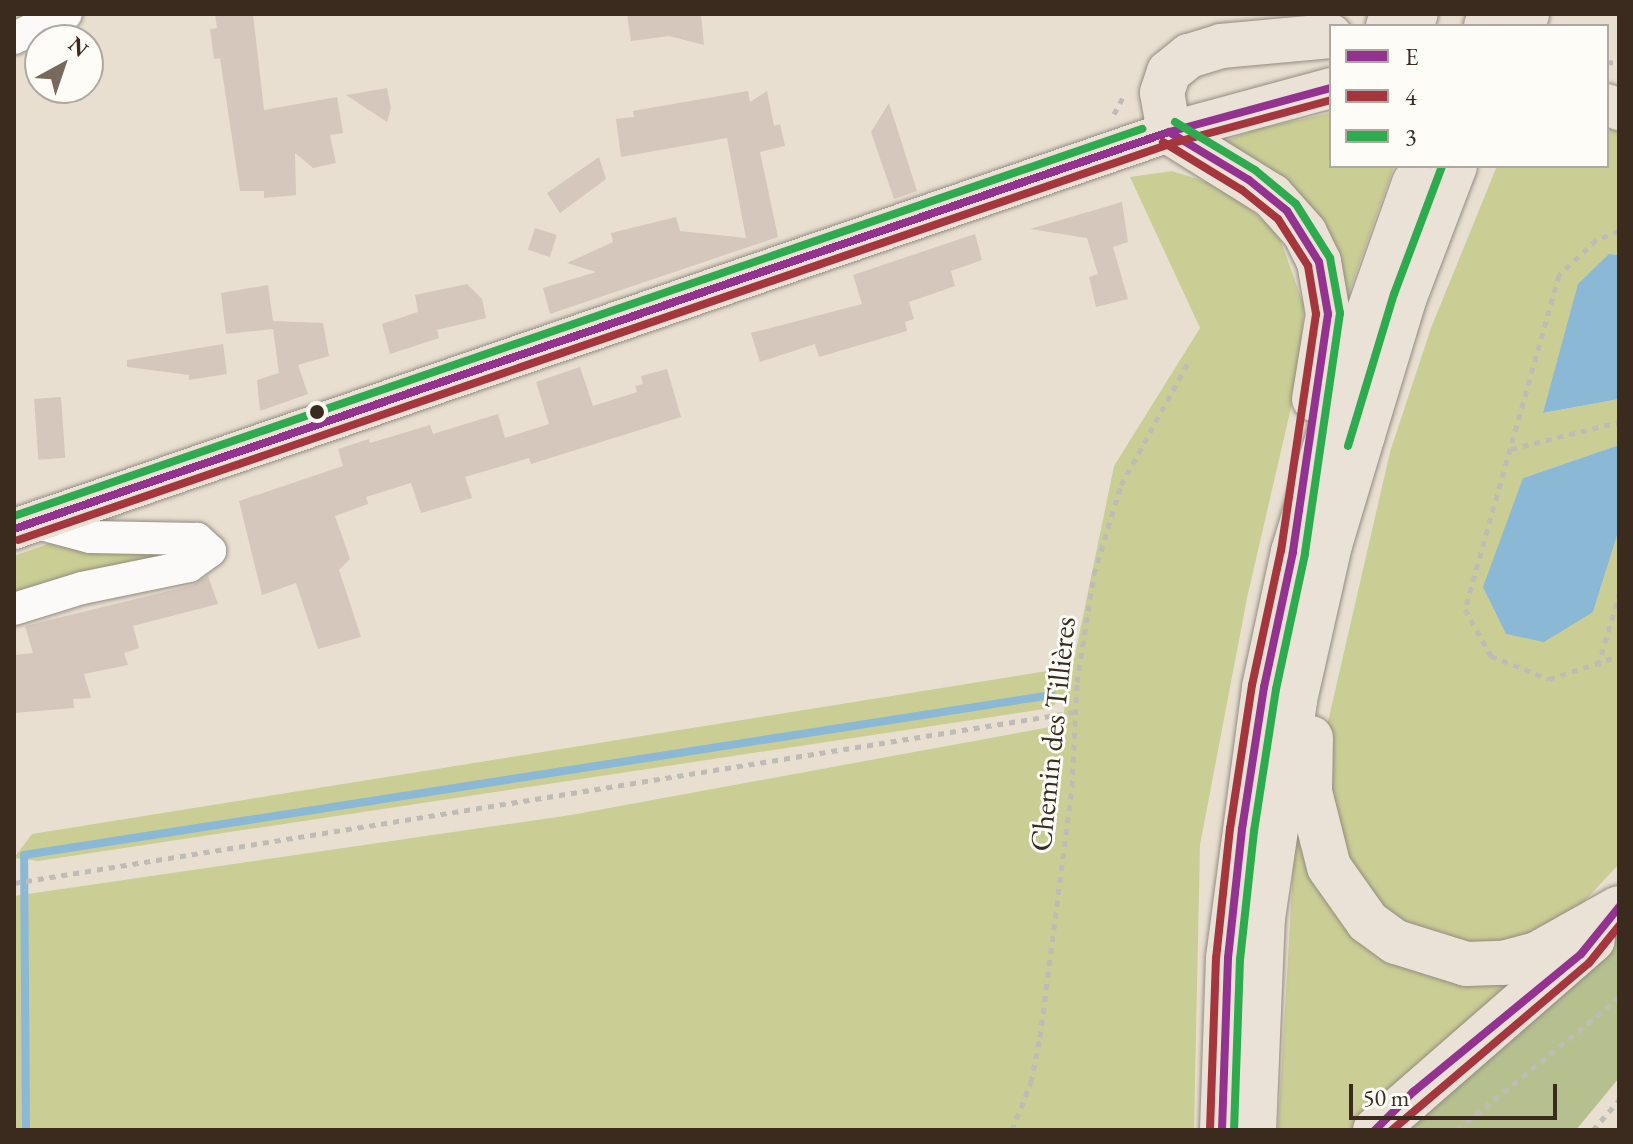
<!DOCTYPE html>
<meta charset="utf-8">
<style>
body{margin:0}
#map{position:relative;width:1633px;height:1144px;overflow:hidden;background:#e8dfd0;font-family:"EB Garamond",serif}
div>[style]{position:absolute}
.green>*{inset:0;background:#cace94}
.forest>*{inset:0;background:#b6c08f}
.water>*{inset:0;background:#8ab8d5}
.stream>*{height:8px;margin:-4px;padding:0 4px;transform-origin:4px;border-radius:4px;background:#8ab8d5}
.building>*{inset:0;background:#d5c7bb;transform-origin:0 0}
.path>*{height:5px;margin-top:-2.5px;transform-origin:0;background:repeating-linear-gradient(90deg,#bfbbb7 0 6px,transparent 0 12px)}
.roads{filter:drop-shadow(0 0 2px #938b81) drop-shadow(0 0 2px #938b81)}
.minor>*{height:32px;margin:-16px;padding:0 16px;transform-origin:16px;border-radius:16px;background:#fcfaf8}
.major>*{height:40px;margin:-20px;padding:0 20px;transform-origin:20px;border-radius:20px;background:#ebe2d7}
.highway>*{height:44px;margin:-22px;padding:0 22px;transform-origin:22px;border-radius:22px;background:#ebe2d7}
.bus-1>*{height:8px;margin:-4px;padding:0 4px;transform-origin:4px;border-radius:4px;background:#93338f}
.bus-2>*{height:8px;margin:-4px;padding:0 4px;transform-origin:4px;border-radius:4px;background:#a5363d}
.bus-3>*{height:8px;margin:-4px;padding:0 4px;transform-origin:4px;border-radius:4px;background:#2eab4e}
.dots>*{width:22px;height:22px;translate:-50% -50%;box-sizing:border-box;border:4px solid #fdfcf7;border-radius:50%}
span{translate:-50% -50%;white-space:nowrap;text-align:center;line-height:1.15;-webkit-text-stroke:6px #fdfcf7;paint-order:stroke}
.street-label{font-size:30px;color:#3b2a1e}
.frame{position:absolute;inset:0;border:16px solid #3b2a1e;pointer-events:none}
.legend{position:absolute;left:1329px;top:24px;width:280px;height:144px;box-sizing:border-box;background:#fdfcf7;border:2px solid #afa8a0;margin:0;padding:10px 14px;list-style:none;font-size:24px;color:#3b2a1e}
.legend li{display:flex;align-items:center;gap:16px;height:40px}
.legend b{width:40px;border:2px solid #afa8a0}
.north{position:absolute;left:24px;top:24px;width:80px;height:80px;box-sizing:border-box;background:#fdfcf7;border:2px solid #afa8a0;border-radius:50%;rotate:40deg;font-size:22px;font-weight:700;line-height:32px;text-align:center;color:#3b2a1e}
.north::after{content:'';display:block;margin:auto;width:28px;height:36px;background:#78695c;clip-path:polygon(50% 0,100% 100%,50% 72%,0 100%)}
.scale{position:absolute;left:1349px;top:1084px;width:208px;height:36px;box-sizing:border-box;border:4px solid #3b2a1e;border-top:0;padding-left:10px;font-size:24px;line-height:28px;white-space:nowrap;color:#3b2a1e;-webkit-text-stroke:6px #fdfcf7;paint-order:stroke}
</style>
<div id="map">
<div class="green">
<div style="clip-path:polygon(1331px 113px,1331px 166px,1394px 166px,1342px 312px,1214px 145px,1260px 128px)"></div>
<div style="clip-path:polygon(1607px 127px,1619px 132px,1619px 255px,1609px 254px,1544px 413px,1619px 399px,1619px 445px,1523px 478px,1593px 612px,1619px 529px,1619px 864px,1564px 923px,1477px 949px,1396px 926px,1332px 852px,1327px 726px,1390px 452px,1431px 328px,1497px 166px,1607px 166px)"></div>
<div style="clip-path:polygon(1172px 171px,1223px 187px,1278px 233px,1304px 306px,1299px 373px,1247px 598px,1200px 845px,1194px 1130px,14px 1130px,14px 896px,571px 815px,1061px 725px,1068px 691px,1051px 708px,38px 861px,14px 858px,32px 834px,1047px 671px,1068px 689px,1114px 466px,1200px 328px,1130px 177px)"></div>
<div style="clip-path:polygon(59px 540px,195px 549px,14px 600px,14px 556px)"></div>
<div style="clip-path:polygon(1295px 836px,1333px 911px,1364px 943px,1535px 971px,1356px 1130px,1278px 1130px)"></div>
</div>
<div class="forest">
<div style="clip-path:polygon(1619px 933px,1619px 1078px,1576px 1130px,1386px 1130px,1603px 954px)"></div>
</div>
<div class="water">
<div style="clip-path:polygon(1609px 254px,1619px 255px,1619px 399px,1543px 413px,1578px 284px)"></div>
<div style="clip-path:polygon(1619px 445px,1619px 529px,1593px 612px,1544px 642px,1506px 634px,1483px 587px,1523px 478px)"></div>
</div>
<div class="stream">
<div style="left:26px;top:1130px;width:275px;rotate:-90.4deg"></div>
<div style="left:24px;top:855px;width:1040px;rotate:-8.85deg"></div>
</div>
<div class="building">
<div style="clip-path:polygon(215px 14px,253px 14px,264px 110px,337px 97px,343px 133px,330px 135px,336px 163px,313px 168px,295px 153px,296px 195px,264px 198px,264px 191px,240px 191px,220px 58px,214px 59px,210px 29px,217px 28px)"></div>
<div style="clip-path:polygon(627px 14px,701px 14px,704px 45px,669px 36px,631px 41px)"></div>
<div style="clip-path:polygon(387px 88px,391px 108px,387px 122px,346px 95px)"></div>
<div style="clip-path:polygon(748px 91px,750px 102px,767px 91px,774px 126px,780px 124px,785px 146px,760px 152px,778px 237px,550px 314px,543px 288px,596px 272px,567px 263px,613px 242px,611px 233px,676px 217px,680px 231px,746px 238px,727px 138px,621px 157px,616px 119px,634px 117px,633px 111px)"></div>
<div style="clip-path:polygon(889px 103px,917px 191px,894px 199px,871px 132px)"></div>
<div style="clip-path:polygon(599px 157px,606px 179px,560px 213px,547px 193px)"></div>
<div style="clip-path:polygon(1122px 202px,1128px 242px,1113px 247px,1128px 299px,1096px 307px,1089px 277px,1098px 274px,1087px 238px,1030px 229px)"></div>
<div style="left:535px;top:228px;width:23px;height:23px;rotate:18deg"></div>
<div style="clip-path:polygon(975px 234px,982px 260px,951px 271px,955px 286px,909px 302px,914px 319px,905px 322px,907px 331px,819px 357px,815px 344px,760px 362px,751px 333px,862px 304px,853px 275px)"></div>
<div style="clip-path:polygon(467px 284px,482px 299px,486px 318px,437px 330px,439px 338px,390px 354px,382px 324px,418px 312px,415px 295px)"></div>
<div style="clip-path:polygon(268px 285px,273px 321px,323px 323px,329px 356px,298px 365px,308px 394px,260px 411px,257px 380px,279px 373px,273px 329px,226px 334px,221px 293px)"></div>
<div style="clip-path:polygon(223px 344px,227px 374px,189px 380px,189px 375px,127px 367px,127px 360px)"></div>
<div style="clip-path:polygon(580px 367px,593px 406px,637px 392px,635px 386px,643px 384px,641px 376px,667px 369px,681px 417px,531px 464px,529px 458px,465px 477px,472px 498px,421px 513px,411px 483px,366px 497px,368px 504px,335px 516px,350px 559px,339px 570px,361px 637px,318px 649px,296px 583px,262px 595px,239px 501px,343px 466px,338px 449px,369px 439px,370px 443px,430px 425px,433px 434px,498px 414px,505px 438px,549px 424px,536px 382px)"></div>
<div style="left:61px;top:397px;width:61px;height:27px;rotate:86deg"></div>
<div style="clip-path:polygon(208px 576px,218px 604px,133px 626px,139px 648px,124px 653px,128px 665px,84px 674px,91px 698px,73px 699px,74px 708px,14px 713px,14px 655px,33px 653px,25px 626px,193px 585px)"></div>
</div>
<div class="path">
<div style="left:1607px;top:62px;width:12px;rotate:5deg"></div>
<div style="left:1114px;top:114px;width:24px;rotate:-62deg"></div>
<div style="left:1619px;top:231px;width:25px;rotate:159deg"></div>
<div style="left:1596px;top:240px;width:51px;rotate:136.6deg"></div>
<div style="left:1559px;top:275px;width:347px;rotate:105.7deg"></div>
<div style="left:1465px;top:609px;width:54px;rotate:61deg"></div>
<div style="left:1491px;top:656px;width:62px;rotate:21.6deg"></div>
<div style="left:1549px;top:679px;width:74px;rotate:-18.2deg"></div>
<div style="left:1511px;top:449px;width:111px;rotate:-14deg"></div>
<div style="left:1598px;top:666px;width:74px;rotate:-73.5deg"></div>
<div style="left:14px;top:883px;width:1075px;rotate:-9.16deg"></div>
<div style="left:1012px;top:1130px;width:52px;rotate:-68.4deg"></div>
<div style="left:1031px;top:1082px;width:46px;rotate:-78.7deg"></div>
<div style="left:1040px;top:1037px;width:253px;rotate:-82.7deg"></div>
<div style="left:1072px;top:786px;width:104px;rotate:-87.2deg"></div>
<div style="left:1077px;top:682px;width:109px;rotate:-81.1deg"></div>
<div style="left:1094px;top:574px;width:93px;rotate:-73.1deg"></div>
<div style="left:1121px;top:485px;width:144px;rotate:-61.3deg"></div>
<div style="left:1457px;top:1130px;width:209px;rotate:-39.2deg"></div>
<div style="left:1593px;top:1130px;width:40px;rotate:-49deg"></div>
<div style="left:1617px;top:1130px;width:2px;rotate:-27deg"></div>
</div>
<div class="roads">
<div class="minor">
<div style="left:14px;top:38px;width:57px;rotate:-24.8deg"></div>
<div style="left:14px;top:609px;width:71px;rotate:-17.2deg"></div>
<div style="left:82px;top:588px;width:109px;rotate:-11.6deg"></div>
<div style="left:189px;top:566px;width:26px;rotate:-36deg"></div>
<div style="left:210px;top:551px;width:18px;rotate:-137deg"></div>
<div style="left:197px;top:539px;width:107px;rotate:-178.9deg"></div>
<div style="left:90px;top:537px;width:58px;rotate:-165deg"></div>
</div>
<div class="major">
<div style="left:1607px;top:104px;width:13px;rotate:27deg"></div>
<div style="left:14px;top:529px;width:1221px;rotate:-18.97deg"></div>
<div style="left:1169px;top:132px;width:168px;rotate:-15.2deg"></div>
</div>
<div class="highway">
<div style="left:1388px;top:26px;width:30px;rotate:-23deg"></div>
<div style="left:1486px;top:26px;width:13px;rotate:-63deg"></div>
<div style="left:1522px;top:26px;width:13px;rotate:-67deg"></div>
<div style="left:1314px;top:399px;width:86px;rotate:-80.6deg"></div>
<div style="left:1328px;top:314px;width:53px;rotate:-99.8deg"></div>
<div style="left:1319px;top:262px;width:32px;rotate:-116deg"></div>
<div style="left:1305px;top:233px;width:50px;rotate:-131.7deg"></div>
<div style="left:1272px;top:196px;width:121px;rotate:-148.1deg"></div>
<div style="left:1169px;top:132px;width:40px;rotate:-100deg"></div>
<div style="left:1162px;top:93px;width:22px;rotate:-72deg"></div>
<div style="left:1169px;top:72px;width:26px;rotate:-39deg"></div>
<div style="left:1189px;top:56px;width:34px;rotate:-17deg"></div>
<div style="left:1221px;top:46px;width:110px;rotate:-5.2deg"></div>
<div style="left:1311px;top:738px;width:54px;rotate:91.1deg"></div>
<div style="left:1310px;top:792px;width:77px;rotate:75.8deg"></div>
<div style="left:1329px;top:867px;width:67px;rotate:54.7deg"></div>
<div style="left:1368px;top:922px;width:34px;rotate:36deg"></div>
<div style="left:1396px;top:942px;width:73px;rotate:17.4deg"></div>
<div style="left:1466px;top:964px;width:37px;rotate:-2deg"></div>
<div style="left:1503px;top:963px;width:35px;rotate:-15deg"></div>
<div style="left:1537px;top:954px;width:94px;rotate:-29.3deg"></div>
<div style="left:1222px;top:1130px;width:172px;rotate:-88deg"></div>
<div style="left:1228px;top:958px;width:273px;rotate:-82.4deg"></div>
<div style="left:1264px;top:687px;width:138px;rotate:-77.9deg"></div>
<div style="left:1293px;top:552px;width:200px;rotate:-73.1deg"></div>
<div style="left:1351px;top:361px;width:189px;rotate:-70.5deg"></div>
<div style="left:1254px;top:1130px;width:212px;rotate:-87.6deg"></div>
<div style="left:1263px;top:918px;width:220px;rotate:-81.6deg"></div>
<div style="left:1295px;top:700px;width:159px;rotate:-77.3deg"></div>
<div style="left:1330px;top:545px;width:115px;rotate:-73.3deg"></div>
<div style="left:1363px;top:435px;width:144px;rotate:-73.1deg"></div>
<div style="left:1405px;top:297px;width:140px;rotate:-69.1deg"></div>
<div style="left:1375px;top:1130px;width:289px;rotate:-41.1deg"></div>
</div>
</div>
<div class="bus-1">
<div style="left:1169px;top:132px;width:93px;rotate:31deg"></div>
<div style="left:1249px;top:180px;width:49px;rotate:39.2deg"></div>
<div style="left:1287px;top:211px;width:60px;rotate:57.9deg"></div>
<div style="left:1319px;top:262px;width:53px;rotate:80.2deg"></div>
<div style="left:1328px;top:314px;width:241px;rotate:98.4deg"></div>
<div style="left:1293px;top:552px;width:138px;rotate:102.1deg"></div>
<div style="left:1264px;top:687px;width:144px;rotate:98.8deg"></div>
<div style="left:1242px;top:829px;width:130px;rotate:96.2deg"></div>
<div style="left:1228px;top:958px;width:172px;rotate:92deg"></div>
<div style="left:14px;top:529px;width:1221px;rotate:-18.97deg"></div>
<div style="left:1169px;top:132px;width:168px;rotate:-15.2deg"></div>
<div style="left:1375px;top:1130px;width:54px;rotate:-45deg"></div>
<div style="left:1413px;top:1092px;width:217px;rotate:-39.4deg"></div>
<div style="left:1581px;top:954px;width:60px;rotate:-51deg"></div>
</div>
<div class="bus-2">
<div style="left:1163px;top:142px;width:92px;rotate:31.3deg"></div>
<div style="left:1242px;top:190px;width:46px;rotate:38.9deg"></div>
<div style="left:1278px;top:219px;width:56px;rotate:57.4deg"></div>
<div style="left:1308px;top:266px;width:49px;rotate:80.5deg"></div>
<div style="left:1316px;top:314px;width:239px;rotate:98.4deg"></div>
<div style="left:1281px;top:550px;width:138px;rotate:102.1deg"></div>
<div style="left:1252px;top:685px;width:145px;rotate:98.7deg"></div>
<div style="left:1230px;top:828px;width:131px;rotate:96.1deg"></div>
<div style="left:1216px;top:958px;width:172px;rotate:92deg"></div>
<div style="left:18px;top:540px;width:1221px;rotate:-18.97deg"></div>
<div style="left:1173px;top:143px;width:164px;rotate:-15.2deg"></div>
<div style="left:1392px;top:1130px;width:258px;rotate:-40.3deg"></div>
<div style="left:1589px;top:963px;width:48px;rotate:-51deg"></div>
</div>
<div class="bus-3">
<div style="left:1175px;top:122px;width:93px;rotate:31deg"></div>
<div style="left:1255px;top:170px;width:53px;rotate:39.7deg"></div>
<div style="left:1296px;top:204px;width:64px;rotate:57.8deg"></div>
<div style="left:1330px;top:258px;width:56px;rotate:79.7deg"></div>
<div style="left:1340px;top:313px;width:244px;rotate:98.3deg"></div>
<div style="left:1305px;top:554px;width:138px;rotate:102.1deg"></div>
<div style="left:1276px;top:689px;width:144px;rotate:98.8deg"></div>
<div style="left:1254px;top:831px;width:129px;rotate:96.2deg"></div>
<div style="left:1240px;top:959px;width:171px;rotate:92deg"></div>
<div style="left:1348px;top:446px;width:159px;rotate:-73.2deg"></div>
<div style="left:1394px;top:294px;width:137px;rotate:-69.4deg"></div>
<div style="left:14px;top:516px;width:1193px;rotate:-18.94deg"></div>
</div>
<div class="dots">
<div style="left:317px;top:412px;background:#3b2a1e"></div>
</div>
<div class="street-label">
<span style="left:1053px;top:734px;rotate:-84deg">Chemin des Tillières</span>
</div>
<div class="frame"></div>
<ul class="legend">
<li><b style="height:10px;background:#93338f"></b>E</li>
<li><b style="height:10px;background:#a5363d"></b>4</li>
<li><b style="height:10px;background:#2eab4e"></b>3</li>
</ul>
<div class="north">N</div>
<div class="scale">50 m</div>
</div>
